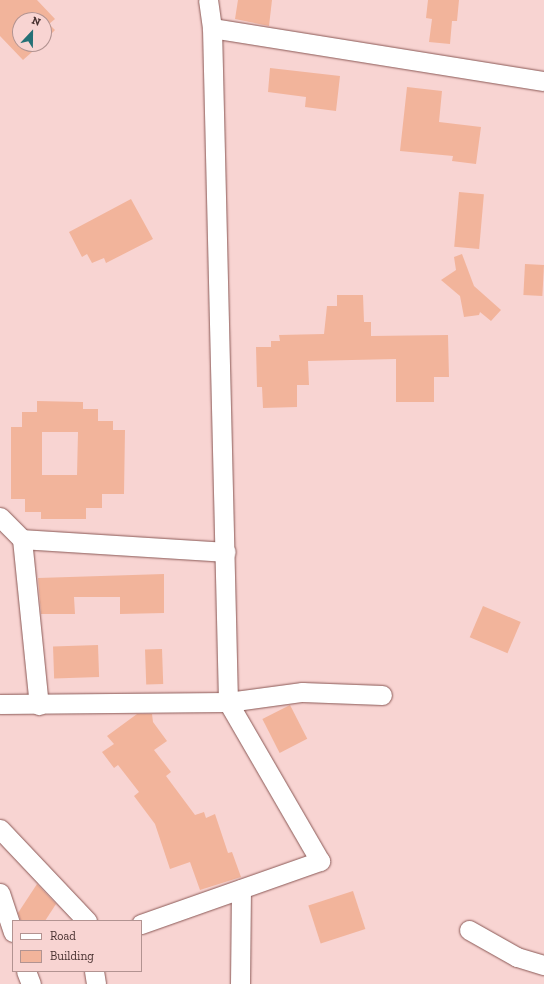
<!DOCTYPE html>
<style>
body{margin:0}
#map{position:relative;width:544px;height:984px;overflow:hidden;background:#f8d4d2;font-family:"Zilla Slab",serif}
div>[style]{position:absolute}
.building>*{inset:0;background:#f2b49b;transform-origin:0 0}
.roads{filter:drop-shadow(0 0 1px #8a5855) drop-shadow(0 0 1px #8a5855)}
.street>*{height:19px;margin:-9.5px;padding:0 9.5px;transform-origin:9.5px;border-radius:9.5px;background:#fff}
span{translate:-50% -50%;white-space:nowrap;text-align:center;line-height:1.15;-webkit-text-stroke:3px #f8d4d2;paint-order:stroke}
.legend{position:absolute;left:12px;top:920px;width:130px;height:52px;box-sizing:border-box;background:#f8d4d2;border:1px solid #b29391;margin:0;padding:5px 7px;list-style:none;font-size:12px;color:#483130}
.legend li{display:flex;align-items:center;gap:8px;height:20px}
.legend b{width:20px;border:1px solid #b29391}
.north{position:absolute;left:12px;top:12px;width:40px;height:40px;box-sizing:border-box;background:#f8d4d2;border:1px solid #b29391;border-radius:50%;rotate:22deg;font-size:11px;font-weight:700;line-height:16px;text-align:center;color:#483130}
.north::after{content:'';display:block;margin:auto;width:14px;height:18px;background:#257076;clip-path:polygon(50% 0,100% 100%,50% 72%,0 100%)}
</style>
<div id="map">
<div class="building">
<div style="clip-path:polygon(0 0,37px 0,55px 19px,49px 24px,55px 30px,44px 41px,44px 20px,20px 20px,20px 44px,41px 44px,23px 60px,0 36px)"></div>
<div style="clip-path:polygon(238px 0,272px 0,269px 26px,235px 19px)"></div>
<div style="clip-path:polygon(428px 0,459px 0,457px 21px,452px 21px,450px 44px,429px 42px,432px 19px,426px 18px)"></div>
<div style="clip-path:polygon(270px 68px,340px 76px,336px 111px,305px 107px,306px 97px,268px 92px)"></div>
<div style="clip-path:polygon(407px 87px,442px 91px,439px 122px,481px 127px,476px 164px,452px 161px,453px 156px,400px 151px)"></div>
<div style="left:459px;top:192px;width:25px;height:55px;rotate:5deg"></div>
<div style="clip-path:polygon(131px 199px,153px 239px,106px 263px,104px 258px,92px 263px,87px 254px,82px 257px,69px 232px)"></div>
<div style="clip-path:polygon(462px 254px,474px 286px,501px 310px,491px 321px,480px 312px,479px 315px,464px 317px,460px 296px,441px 280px,456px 270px,454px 257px)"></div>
<div style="left:525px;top:264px;width:19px;height:31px;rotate:3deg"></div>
<div style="clip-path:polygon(337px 295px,363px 295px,364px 322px,371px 322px,371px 336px,448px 335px,449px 377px,434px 377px,434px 402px,396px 402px,396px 359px,308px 361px,309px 385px,297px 385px,297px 407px,263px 408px,262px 387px,257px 387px,256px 347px,271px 347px,271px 341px,280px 341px,279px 335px,324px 334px,327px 306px,337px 306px)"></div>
<div style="clip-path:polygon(evenodd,37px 401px,83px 402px,83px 409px,98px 409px,98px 421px,113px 421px,113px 430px,125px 430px,124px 494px,102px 494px,102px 508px,86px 508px,86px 519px,41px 519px,41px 512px,25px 512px,25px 499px,11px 499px,11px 427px,22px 427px,22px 412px,37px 412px,37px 401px,42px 432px,78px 432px,77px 475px,42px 475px,42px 432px)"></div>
<div style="clip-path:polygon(164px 574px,164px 613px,120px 614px,120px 597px,74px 597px,75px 614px,41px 614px,38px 578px)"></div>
<div style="left:483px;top:606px;width:41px;height:34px;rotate:23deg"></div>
<div style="left:98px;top:645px;width:32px;height:45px;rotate:88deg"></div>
<div style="left:162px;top:649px;width:35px;height:17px;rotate:88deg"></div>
<div style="left:290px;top:705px;width:38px;height:31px;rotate:63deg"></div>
<div style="clip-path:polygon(137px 714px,152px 714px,153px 722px,167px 741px,154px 750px,171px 772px,166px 776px,195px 815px,204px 812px,206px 818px,215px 814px,228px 853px,232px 852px,241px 877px,200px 890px,190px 862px,170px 869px,155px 824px,134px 796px,139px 792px,118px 765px,114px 768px,102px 752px,114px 744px,107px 736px)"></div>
<div style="clip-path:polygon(37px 884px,56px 904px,45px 921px,21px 921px,18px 913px)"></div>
<div style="left:353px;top:891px;width:40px;height:47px;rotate:72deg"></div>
</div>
<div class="roads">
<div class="street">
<div style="left:212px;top:28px;width:336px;rotate:9.1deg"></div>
<div style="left:0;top:517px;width:31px;rotate:45deg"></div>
<div style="left:22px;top:539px;width:167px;rotate:84.2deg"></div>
<div style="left:22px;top:539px;width:204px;rotate:3.6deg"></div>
<div style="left:0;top:704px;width:228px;rotate:-0.5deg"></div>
<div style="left:228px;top:702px;width:75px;rotate:-7.7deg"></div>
<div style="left:302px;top:692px;width:80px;rotate:2.1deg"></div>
<div style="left:0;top:829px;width:127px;rotate:46.6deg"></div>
<div style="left:0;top:893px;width:41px;rotate:71.6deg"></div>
<div style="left:141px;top:924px;width:190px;rotate:-19.4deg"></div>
<div style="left:320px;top:861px;width:184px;rotate:-120.1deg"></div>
<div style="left:228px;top:702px;width:674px;rotate:-91.36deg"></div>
<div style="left:212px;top:28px;width:28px;rotate:-98deg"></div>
<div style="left:469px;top:930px;width:55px;rotate:29.4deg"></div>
<div style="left:517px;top:957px;width:28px;rotate:17deg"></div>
<div style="left:26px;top:971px;width:14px;rotate:69deg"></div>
<div style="left:94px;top:971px;width:13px;rotate:81deg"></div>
<div style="left:240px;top:984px;width:95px;rotate:-89.4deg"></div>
</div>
</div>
<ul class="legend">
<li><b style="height:5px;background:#fff"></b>Road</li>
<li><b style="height:11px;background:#f2b49b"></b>Building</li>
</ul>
<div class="north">N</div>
</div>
